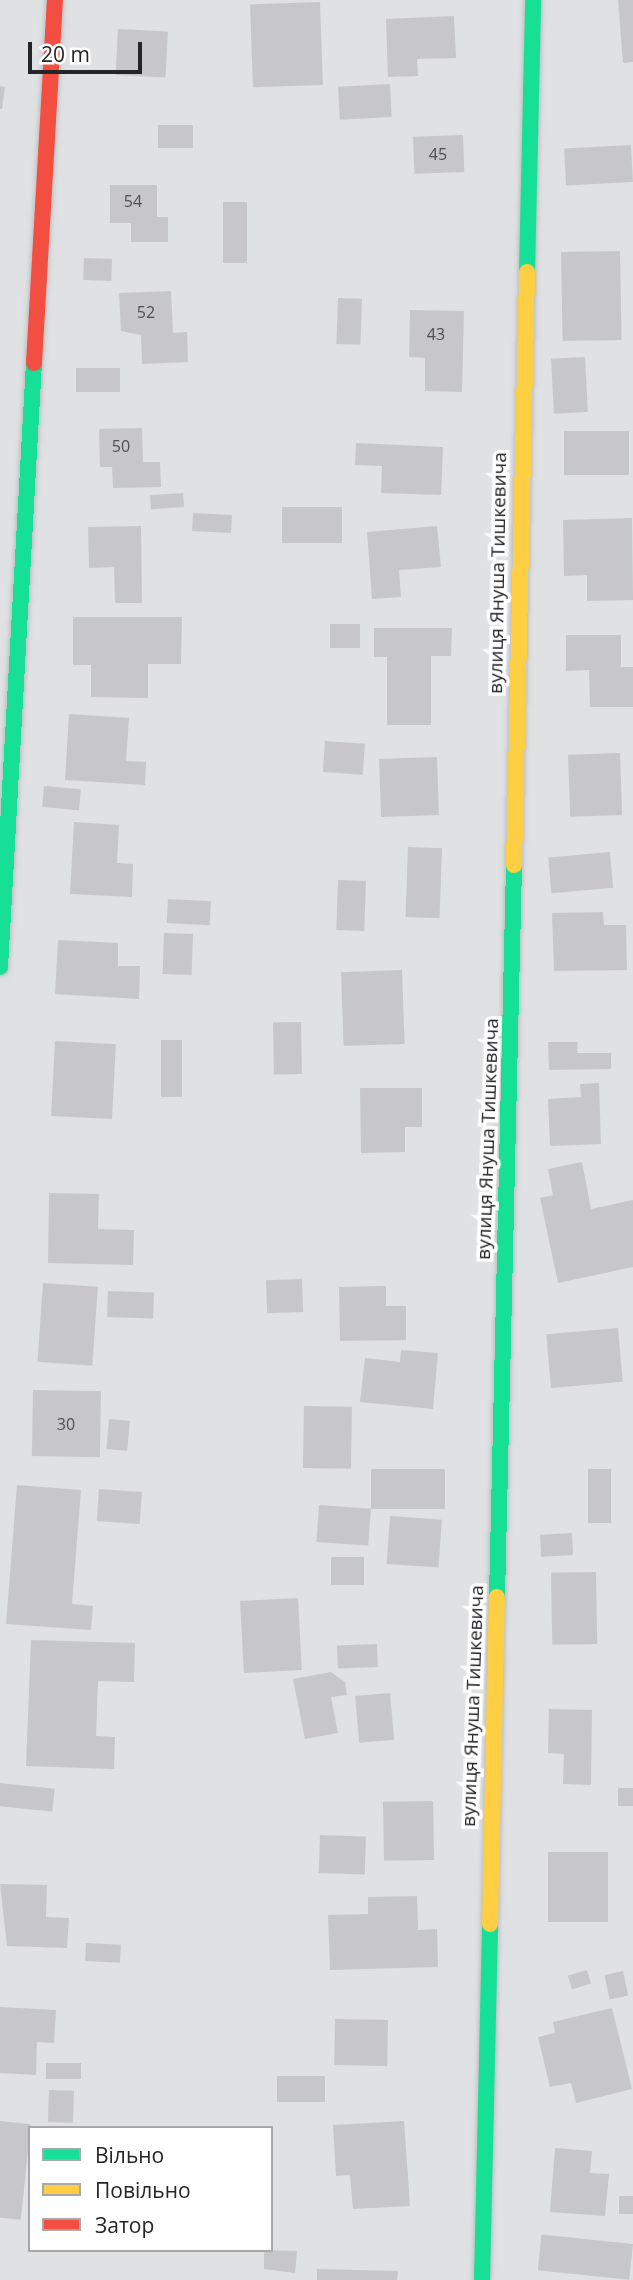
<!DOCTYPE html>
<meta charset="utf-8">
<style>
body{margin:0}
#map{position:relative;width:633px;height:2280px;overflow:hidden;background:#dfe1e3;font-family:"Open Sans",sans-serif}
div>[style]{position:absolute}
.building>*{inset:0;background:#c7c7c9;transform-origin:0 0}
.roads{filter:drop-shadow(0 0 2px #bdbec0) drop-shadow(0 0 2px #bdbec0)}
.fast>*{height:16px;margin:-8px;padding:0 8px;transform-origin:8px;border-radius:8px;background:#16e098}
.slow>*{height:16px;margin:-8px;padding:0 8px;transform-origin:8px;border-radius:8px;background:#ffcf43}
.jam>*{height:16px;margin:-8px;padding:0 8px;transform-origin:8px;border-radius:8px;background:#f24e42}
span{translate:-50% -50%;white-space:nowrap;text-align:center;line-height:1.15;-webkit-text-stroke:7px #fff;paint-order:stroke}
.number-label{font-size:16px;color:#4f4f51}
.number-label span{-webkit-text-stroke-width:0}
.street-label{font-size:19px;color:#252527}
.legend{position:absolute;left:28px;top:2126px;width:245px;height:126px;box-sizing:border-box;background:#fff;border:2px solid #a8a8a9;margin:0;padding:9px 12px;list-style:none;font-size:21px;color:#252527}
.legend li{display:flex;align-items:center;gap:14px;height:35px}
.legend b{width:35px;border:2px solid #a8a8a9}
.scale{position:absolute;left:28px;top:42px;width:114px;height:32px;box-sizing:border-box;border:4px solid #252527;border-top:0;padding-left:9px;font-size:21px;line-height:24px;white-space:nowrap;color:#252527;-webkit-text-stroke:5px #fff;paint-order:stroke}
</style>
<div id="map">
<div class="building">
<div style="clip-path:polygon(618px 0,633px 0,633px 62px,623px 63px)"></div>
<div style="left:320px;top:2px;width:83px;height:70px;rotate:88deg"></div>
<div style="clip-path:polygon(454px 16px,456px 58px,417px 59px,418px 76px,388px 77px,386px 19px)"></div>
<div style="left:118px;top:29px;width:50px;height:46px;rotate:3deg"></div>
<div style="left:390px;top:84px;width:33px;height:52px;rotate:87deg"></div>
<div style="clip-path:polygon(0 86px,5px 87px,2px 109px,0 109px)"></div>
<div style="left:158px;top:125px;width:35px;height:23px"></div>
<div style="left:463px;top:135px;width:37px;height:50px;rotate:88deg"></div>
<div style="left:631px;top:145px;width:37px;height:67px;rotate:87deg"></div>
<div style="clip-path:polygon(110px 185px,157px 185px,157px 217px,168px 217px,168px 242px,131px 242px,131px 223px,110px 223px)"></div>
<div style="left:223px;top:202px;width:24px;height:61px"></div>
<div style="left:620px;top:251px;width:89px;height:59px;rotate:89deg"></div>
<div style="left:84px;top:258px;width:28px;height:22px;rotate:2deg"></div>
<div style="clip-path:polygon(171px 291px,173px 333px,187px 332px,188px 362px,142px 364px,141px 335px,121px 331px,119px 293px)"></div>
<div style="left:338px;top:298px;width:24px;height:46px;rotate:2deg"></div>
<div style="clip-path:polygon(410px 310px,464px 311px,462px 392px,425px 391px,425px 358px,409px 357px)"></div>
<div style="left:585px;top:357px;width:55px;height:34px;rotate:87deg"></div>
<div style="left:76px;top:368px;width:44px;height:24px"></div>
<div style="clip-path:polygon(142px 428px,143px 462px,160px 462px,161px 487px,113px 488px,112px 467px,100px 467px,99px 429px)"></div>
<div style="left:564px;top:431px;width:65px;height:44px"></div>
<div style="clip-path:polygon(356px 443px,443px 447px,441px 495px,381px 493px,382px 466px,355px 465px)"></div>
<div style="left:183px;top:493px;width:14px;height:33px;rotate:86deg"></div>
<div style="left:282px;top:507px;width:60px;height:36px"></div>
<div style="left:193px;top:513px;width:39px;height:18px;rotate:3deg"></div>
<div style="clip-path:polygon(632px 518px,633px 600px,587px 601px,587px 575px,564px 576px,563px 520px)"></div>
<div style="clip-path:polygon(141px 526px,142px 603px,115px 603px,114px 567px,89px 568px,88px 527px)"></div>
<div style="clip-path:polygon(437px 526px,441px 567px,399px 570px,401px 597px,372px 599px,367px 532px)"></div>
<div style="clip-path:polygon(73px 617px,182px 617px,181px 664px,148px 664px,148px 698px,91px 697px,91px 665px,73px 665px)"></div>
<div style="left:360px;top:624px;width:24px;height:30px;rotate:90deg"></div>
<div style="clip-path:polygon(374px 628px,452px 628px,451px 656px,431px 656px,431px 725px,387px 725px,387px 657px,374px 657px)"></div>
<div style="clip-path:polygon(566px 635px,621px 635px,621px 667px,633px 667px,633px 707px,590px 707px,589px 670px,566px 671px)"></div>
<div style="clip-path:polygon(69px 714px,129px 718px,126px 761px,146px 762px,145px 785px,65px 780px)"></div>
<div style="left:325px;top:741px;width:40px;height:31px;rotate:4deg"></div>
<div style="left:620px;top:753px;width:62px;height:52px;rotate:88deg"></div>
<div style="left:437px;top:757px;width:58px;height:58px;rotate:88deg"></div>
<div style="left:44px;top:786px;width:37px;height:21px;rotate:5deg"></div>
<div style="clip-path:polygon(74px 822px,119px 825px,117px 863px,133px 864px,132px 897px,70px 894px)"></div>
<div style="left:408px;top:847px;width:34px;height:70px;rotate:2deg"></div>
<div style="left:610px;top:852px;width:36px;height:62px;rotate:85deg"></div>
<div style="left:338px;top:880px;width:28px;height:50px;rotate:2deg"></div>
<div style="left:168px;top:899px;width:43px;height:24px;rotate:3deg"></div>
<div style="clip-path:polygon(603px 912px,604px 925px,626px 925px,627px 970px,554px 971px,552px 913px)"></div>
<div style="left:164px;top:933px;width:29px;height:41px;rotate:2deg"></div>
<div style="clip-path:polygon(58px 940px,118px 943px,118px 966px,140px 966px,139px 999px,55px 994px)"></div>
<div style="left:402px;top:970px;width:74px;height:61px;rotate:88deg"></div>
<div style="left:301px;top:1022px;width:52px;height:28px;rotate:89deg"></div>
<div style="left:161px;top:1040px;width:21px;height:57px"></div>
<div style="left:55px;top:1041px;width:61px;height:75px;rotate:3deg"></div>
<div style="clip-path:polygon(548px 1042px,578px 1042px,577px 1053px,611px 1053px,611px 1069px,549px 1070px)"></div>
<div style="clip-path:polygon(599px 1083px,601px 1144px,550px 1146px,548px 1099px,581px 1097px,580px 1084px)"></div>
<div style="clip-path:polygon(360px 1088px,422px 1088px,422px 1127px,405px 1127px,405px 1152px,361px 1153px)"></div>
<div style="clip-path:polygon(582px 1162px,591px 1209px,633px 1200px,633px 1267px,558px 1283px,540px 1198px,553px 1195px,548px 1169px)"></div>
<div style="clip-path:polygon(49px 1193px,99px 1194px,98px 1229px,134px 1230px,133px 1265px,48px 1263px)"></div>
<div style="left:302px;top:1279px;width:33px;height:36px;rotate:88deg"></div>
<div style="left:43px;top:1283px;width:55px;height:79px;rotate:4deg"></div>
<div style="clip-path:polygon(386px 1286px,386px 1306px,406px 1306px,406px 1340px,340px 1341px,339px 1287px)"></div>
<div style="left:108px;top:1291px;width:46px;height:26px;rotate:2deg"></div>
<div style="left:618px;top:1328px;width:54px;height:72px;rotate:85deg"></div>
<div style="clip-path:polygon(401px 1350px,438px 1353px,433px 1409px,360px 1402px,365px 1358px,400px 1362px)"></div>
<div style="left:33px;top:1390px;width:68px;height:66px;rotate:1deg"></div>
<div style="left:304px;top:1406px;width:48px;height:62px;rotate:1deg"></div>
<div style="left:109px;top:1419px;width:21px;height:30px;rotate:5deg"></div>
<div style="left:371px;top:1469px;width:74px;height:40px"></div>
<div style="left:588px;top:1469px;width:23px;height:54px"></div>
<div style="clip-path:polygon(17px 1485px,81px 1490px,72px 1604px,93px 1606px,91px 1630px,6px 1624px)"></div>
<div style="left:99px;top:1489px;width:43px;height:32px;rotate:4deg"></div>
<div style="left:319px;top:1505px;width:52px;height:37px;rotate:4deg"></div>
<div style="left:390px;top:1516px;width:52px;height:48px;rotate:4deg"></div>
<div style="left:572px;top:1533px;width:22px;height:32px;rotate:87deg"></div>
<div style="left:331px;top:1557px;width:33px;height:28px"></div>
<div style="left:596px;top:1572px;width:72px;height:45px;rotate:89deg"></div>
<div style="left:298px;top:1598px;width:72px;height:58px;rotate:87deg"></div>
<div style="clip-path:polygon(31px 1640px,135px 1643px,134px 1682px,98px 1681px,96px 1736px,115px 1737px,114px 1769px,26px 1766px)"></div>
<div style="left:377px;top:1644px;width:23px;height:40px;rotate:88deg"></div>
<div style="clip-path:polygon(331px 1672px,345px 1682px,347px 1695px,331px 1697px,338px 1733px,305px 1739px,293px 1679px)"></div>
<div style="left:390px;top:1693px;width:47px;height:35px;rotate:85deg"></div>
<div style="clip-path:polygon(549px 1709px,592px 1710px,591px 1785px,563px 1784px,564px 1754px,548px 1753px)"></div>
<div style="left:0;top:1783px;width:55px;height:23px;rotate:6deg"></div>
<div style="left:633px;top:1788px;width:18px;height:15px;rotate:90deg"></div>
<div style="left:433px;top:1801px;width:59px;height:50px;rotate:89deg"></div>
<div style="left:320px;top:1835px;width:46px;height:38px;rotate:2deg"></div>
<div style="left:548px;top:1852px;width:60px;height:70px"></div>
<div style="clip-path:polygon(0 1884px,47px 1885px,46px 1917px,69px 1918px,67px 1948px,7px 1946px)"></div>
<div style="clip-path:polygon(417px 1896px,418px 1930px,437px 1929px,438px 1967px,330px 1970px,328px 1915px,368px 1914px,368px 1897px)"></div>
<div style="left:86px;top:1943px;width:35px;height:18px;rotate:3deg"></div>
<div style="left:587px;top:1970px;width:14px;height:20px;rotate:73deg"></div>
<div style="left:623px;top:1971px;width:25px;height:19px;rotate:78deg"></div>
<div style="clip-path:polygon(0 2007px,56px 2010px,54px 2043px,37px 2042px,36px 2075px,0 2073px)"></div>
<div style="clip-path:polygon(612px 2008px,632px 2089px,576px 2103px,571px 2083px,550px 2087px,538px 2037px,555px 2033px,553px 2022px)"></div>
<div style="left:335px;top:2019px;width:53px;height:46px;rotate:1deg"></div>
<div style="left:81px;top:2063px;width:16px;height:35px;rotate:90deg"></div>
<div style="left:277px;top:2076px;width:48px;height:26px"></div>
<div style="left:49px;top:2090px;width:25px;height:32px;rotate:2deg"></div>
<div style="left:0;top:2121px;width:31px;height:96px;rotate:6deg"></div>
<div style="clip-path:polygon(404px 2121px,410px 2206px,353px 2209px,350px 2175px,336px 2176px,333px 2125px)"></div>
<div style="clip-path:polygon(555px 2148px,592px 2151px,590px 2173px,609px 2174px,605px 2216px,550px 2212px)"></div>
<div style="left:619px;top:2196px;width:14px;height:18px"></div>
<div style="left:633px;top:2244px;width:36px;height:92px;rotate:96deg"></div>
<div style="clip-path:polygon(264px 2250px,297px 2251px,295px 2273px,264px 2269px)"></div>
<div style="clip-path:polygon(317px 2269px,398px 2271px,397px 2280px,317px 2280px)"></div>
</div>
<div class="roads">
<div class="fast">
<div style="left:527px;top:272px;width:272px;rotate:-88.7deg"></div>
<div style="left:0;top:967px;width:605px;rotate:-86.78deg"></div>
<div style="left:497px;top:1597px;width:732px;rotate:-88.67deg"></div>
<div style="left:482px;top:2280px;width:356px;rotate:-88.7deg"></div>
</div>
<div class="slow">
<div style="left:514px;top:865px;width:593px;rotate:-88.74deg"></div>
<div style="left:490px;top:1924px;width:327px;rotate:-88.8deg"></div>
</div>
<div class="jam">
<div style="left:34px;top:363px;width:364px;rotate:-86.7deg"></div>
</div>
</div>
<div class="number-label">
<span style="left:438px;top:154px">45</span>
<span style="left:133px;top:201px">54</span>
<span style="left:146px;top:312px">52</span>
<span style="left:436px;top:334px">43</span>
<span style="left:121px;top:446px">50</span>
<span style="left:66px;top:1424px">30</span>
</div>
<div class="street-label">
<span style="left:498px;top:573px;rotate:-89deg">вулиця Януша Тишкевича</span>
<span style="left:488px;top:1139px;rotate:-88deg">вулиця Януша Тишкевича</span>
<span style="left:473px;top:1706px;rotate:-88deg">вулиця Януша Тишкевича</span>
</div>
<ul class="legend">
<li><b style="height:9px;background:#16e098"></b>Вільно</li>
<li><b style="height:9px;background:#ffcf43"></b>Повільно</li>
<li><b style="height:9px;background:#f24e42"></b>Затор</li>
</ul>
<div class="scale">20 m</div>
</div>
